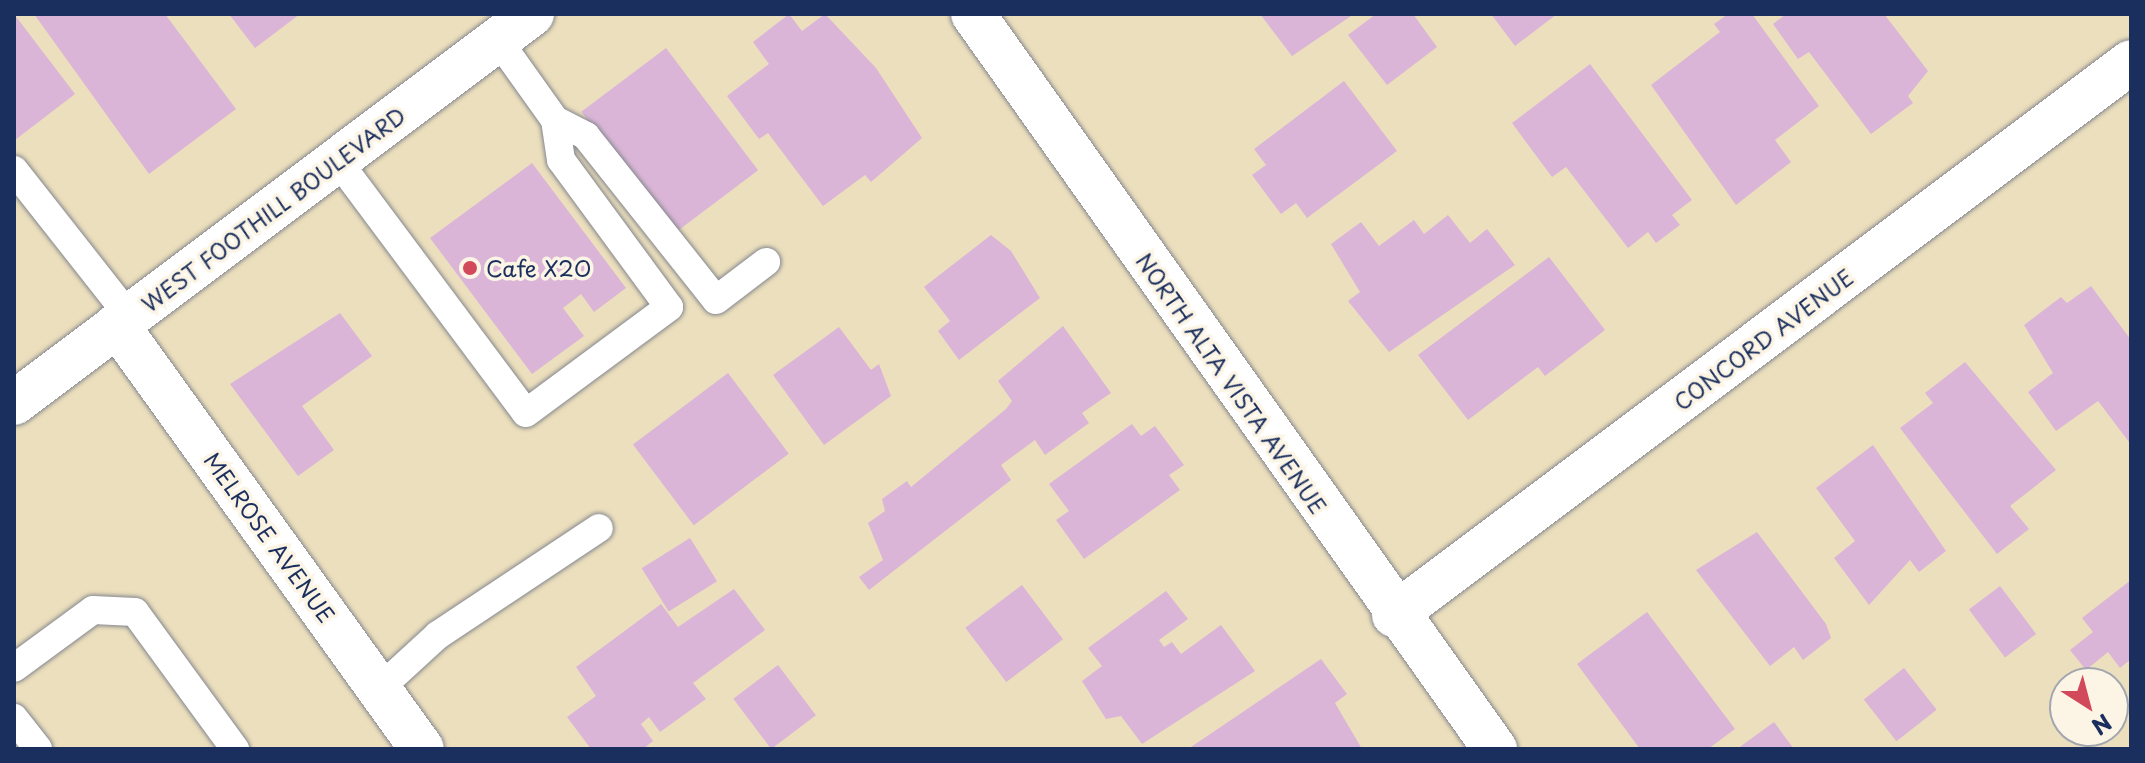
<!DOCTYPE html>
<style>
body{margin:0}
#map{position:relative;width:2145px;height:763px;overflow:hidden;background:#ecdfbd;font-family:"Playpen Sans",sans-serif}
div>[style]{position:absolute}
.building>*{inset:0;background:#dab5d7;transform-origin:0 0}
.roads{filter:drop-shadow(0 0 2px #84878e) drop-shadow(0 0 2px #84878e)}
.service>*{height:28px;margin:-14px;padding:0 14px;transform-origin:14px;border-radius:14px;background:#fff}
.minor>*{height:44px;margin:-22px;padding:0 22px;transform-origin:22px;border-radius:22px;background:#fff}
.secondary>*{height:44px;margin:-22px;padding:0 22px;transform-origin:22px;border-radius:22px;background:#fff}
.dots>*{width:22px;height:22px;translate:-50% -50%;box-sizing:border-box;border:4px solid #fcf5e5;border-radius:50%}
span{translate:-50% -50%;white-space:nowrap;text-align:center;line-height:1.15;-webkit-text-stroke:7px #fcf5e5;paint-order:stroke}
.street-label{font-size:22px;color:#1b2f5e}
.poi-label{font-size:22px;color:#1b2f5e}
.left{translate:0 -50%;text-align:left}
.frame{position:absolute;inset:0;border:16px solid #1b2f5e;pointer-events:none}
.north{position:absolute;left:2049px;top:667px;width:80px;height:80px;box-sizing:border-box;background:#fcf5e5;border:2px solid #a2a6af;border-radius:50%;rotate:144deg;font-size:22px;font-weight:700;line-height:32px;text-align:center;color:#1b2f5e}
.north::after{content:'';display:block;margin:auto;width:28px;height:36px;background:#d1495b;clip-path:polygon(50% 0,100% 100%,50% 72%,0 100%)}
</style>
<div id="map">
<div class="building">
<div style="clip-path:polygon(14px 14px,75px 94px,15px 140px,14px 138px)"></div>
<div style="clip-path:polygon(34px 14px,165px 14px,236px 109px,149px 174px)"></div>
<div style="clip-path:polygon(229px 14px,300px 14px,255px 48px)"></div>
<div style="clip-path:polygon(789px 14px,802px 31px,825px 14px,876px 68px,922px 138px,871px 182px,865px 175px,823px 206px,768px 133px,759px 139px,727px 96px,769px 64px,753px 42px)"></div>
<div style="clip-path:polygon(1260px 14px,1354px 14px,1292px 56px)"></div>
<div style="clip-path:polygon(1376px 14px,1413px 14px,1437px 47px,1387px 85px,1348px 35px)"></div>
<div style="clip-path:polygon(1491px 14px,1557px 14px,1515px 46px)"></div>
<div style="clip-path:polygon(1728px 14px,1752px 14px,1819px 106px,1775px 140px,1791px 162px,1736px 205px,1651px 85px,1720px 32px,1714px 24px)"></div>
<div style="clip-path:polygon(1786px 14px,1884px 14px,1928px 71px,1908px 96px,1913px 103px,1871px 134px,1809px 52px,1798px 59px,1773px 24px)"></div>
<div style="left:666px;top:48px;width:153px;height:106px;rotate:53deg"></div>
<div style="clip-path:polygon(1590px 64px,1692px 200px,1672px 215px,1680px 225px,1656px 243px,1648px 232px,1628px 248px,1566px 167px,1552px 177px,1512px 123px)"></div>
<div style="clip-path:polygon(1344px 81px,1397px 151px,1307px 218px,1296px 203px,1281px 214px,1252px 175px,1266px 165px,1254px 149px)"></div>
<div style="clip-path:polygon(532px 163px,626px 288px,594px 312px,581px 294px,563px 308px,584px 336px,532px 374px,430px 238px)"></div>
<div style="clip-path:polygon(1448px 215px,1470px 243px,1487px 229px,1515px 265px,1389px 352px,1348px 301px,1360px 292px,1331px 244px,1361px 222px,1379px 246px,1414px 220px,1424px 234px)"></div>
<div style="clip-path:polygon(991px 235px,1011px 251px,1040px 298px,959px 360px,938px 331px,950px 321px,924px 287px)"></div>
<div style="clip-path:polygon(1549px 257px,1605px 330px,1545px 376px,1538px 367px,1468px 420px,1418px 355px)"></div>
<div style="clip-path:polygon(2091px 286px,2131px 340px,2129px 442px,2098px 401px,2056px 431px,2028px 392px,2053px 373px,2024px 325px,2061px 297px,2067px 303px)"></div>
<div style="clip-path:polygon(340px 313px,372px 356px,302px 406px,334px 450px,298px 476px,230px 384px)"></div>
<div style="clip-path:polygon(1063px 326px,1111px 393px,1082px 413px,1089px 423px,1045px 455px,1035px 440px,1001px 465px,1011px 480px,869px 590px,859px 577px,883px 560px,868px 523px,885px 511px,882px 499px,907px 481px,911px 487px,1006px 409px,1012px 401px,998px 381px)"></div>
<div style="clip-path:polygon(839px 327px,871px 370px,879px 364px,891px 396px,824px 445px,773px 375px)"></div>
<div style="clip-path:polygon(1965px 362px,2056px 470px,2010px 506px,2029px 529px,1997px 554px,1900px 428px,1933px 403px,1925px 393px)"></div>
<div style="left:728px;top:373px;width:101px;height:119px;rotate:53deg"></div>
<div style="clip-path:polygon(1132px 424px,1141px 436px,1155px 426px,1184px 465px,1169px 475px,1180px 490px,1084px 559px,1056px 520px,1069px 511px,1049px 484px)"></div>
<div style="clip-path:polygon(1873px 445px,1946px 551px,1919px 572px,1910px 560px,1869px 605px,1834px 558px,1855px 541px,1816px 488px)"></div>
<div style="clip-path:polygon(1757px 532px,1826px 624px,1831px 638px,1803px 660px,1794px 647px,1770px 666px,1696px 570px)"></div>
<div style="left:690px;top:538px;width:51px;height:57px;rotate:58deg"></div>
<div style="clip-path:polygon(2131px 580px,2131px 659px,2120px 668px,2108px 652px,2086px 670px,2070px 650px,2093px 632px,2082px 618px)"></div>
<div style="left:1022px;top:585px;width:68px;height:71px;rotate:53deg"></div>
<div style="left:2000px;top:586px;width:60px;height:39px;rotate:53deg"></div>
<div style="clip-path:polygon(734px 589px,765px 630px,693px 683px,706px 699px,660px 732px,649px 717px,641px 724px,653px 741px,643px 749px,591px 749px,567px 717px,596px 696px,576px 667px,661px 604px,678px 627px)"></div>
<div style="clip-path:polygon(1166px 591px,1188px 619px,1159px 640px,1164px 647px,1172px 642px,1181px 654px,1221px 625px,1255px 671px,1142px 744px,1121px 716px,1106px 719px,1082px 681px,1102px 666px,1088px 648px)"></div>
<div style="clip-path:polygon(1647px 612px,1735px 729px,1708px 749px,1640px 749px,1577px 664px)"></div>
<div style="clip-path:polygon(1321px 659px,1347px 694px,1335px 703px,1362px 749px,1188px 749px)"></div>
<div style="left:778px;top:665px;width:63px;height:56px;rotate:53deg"></div>
<div style="left:1904px;top:668px;width:53px;height:51px;rotate:52deg"></div>
<div style="clip-path:polygon(1774px 722px,1794px 749px,1737px 749px)"></div>
</div>
<div class="roads">
<div class="service">
<div style="left:498px;top:40px;width:98px;rotate:54.5deg"></div>
<div style="left:555px;top:120px;width:35px;rotate:27deg"></div>
<div style="left:586px;top:136px;width:209px;rotate:51.6deg"></div>
<div style="left:716px;top:300px;width:63px;rotate:-37.2deg"></div>
<div style="left:338px;top:161px;width:314px;rotate:53.3deg"></div>
<div style="left:526px;top:413px;width:178px;rotate:-36.5deg"></div>
<div style="left:669px;top:307px;width:182px;rotate:-126.3deg"></div>
<div style="left:561px;top:160px;width:40px;rotate:-98.5deg"></div>
<div style="left:14px;top:170px;width:186px;rotate:51.8deg"></div>
<div style="left:14px;top:668px;width:98px;rotate:-36.3deg"></div>
<div style="left:93px;top:610px;width:42px;rotate:2.7deg"></div>
<div style="left:135px;top:612px;width:170px;rotate:53.9deg"></div>
<div style="left:379px;top:689px;width:80px;rotate:-42.5deg"></div>
<div style="left:438px;top:635px;width:193px;rotate:-33.6deg"></div>
<div style="left:14px;top:718px;width:39px;rotate:52deg"></div>
</div>
<div class="minor">
<div style="left:973px;top:14px;width:902px;rotate:54.62deg"></div>
<div style="left:117px;top:325px;width:522px;rotate:54.27deg"></div>
<div style="left:1394px;top:615px;width:921px;rotate:-36.88deg"></div>
</div>
<div class="secondary">
<div style="left:14px;top:403px;width:648px;rotate:-36.91deg"></div>
</div>
</div>
<div class="dots">
<div style="left:470px;top:268px;background:#d1495b"></div>
</div>
<div class="street-label">
<span style="left:273px;top:209px;rotate:-37deg">WEST FOOTHILL BOULEVARD</span>
<span style="left:1763px;top:339px;rotate:-37deg">CONCORD AVENUE</span>
<span style="left:1232px;top:383px;rotate:55deg">NORTH ALTA VISTA AVENUE</span>
<span style="left:270px;top:537px;rotate:54deg">MELROSE AVENUE</span>
</div>
<div class="poi-label">
<span class="left" style="left:486px;top:268px">Cafe X2O</span>
</div>
<div class="frame"></div>
<div class="north">N</div>
</div>
